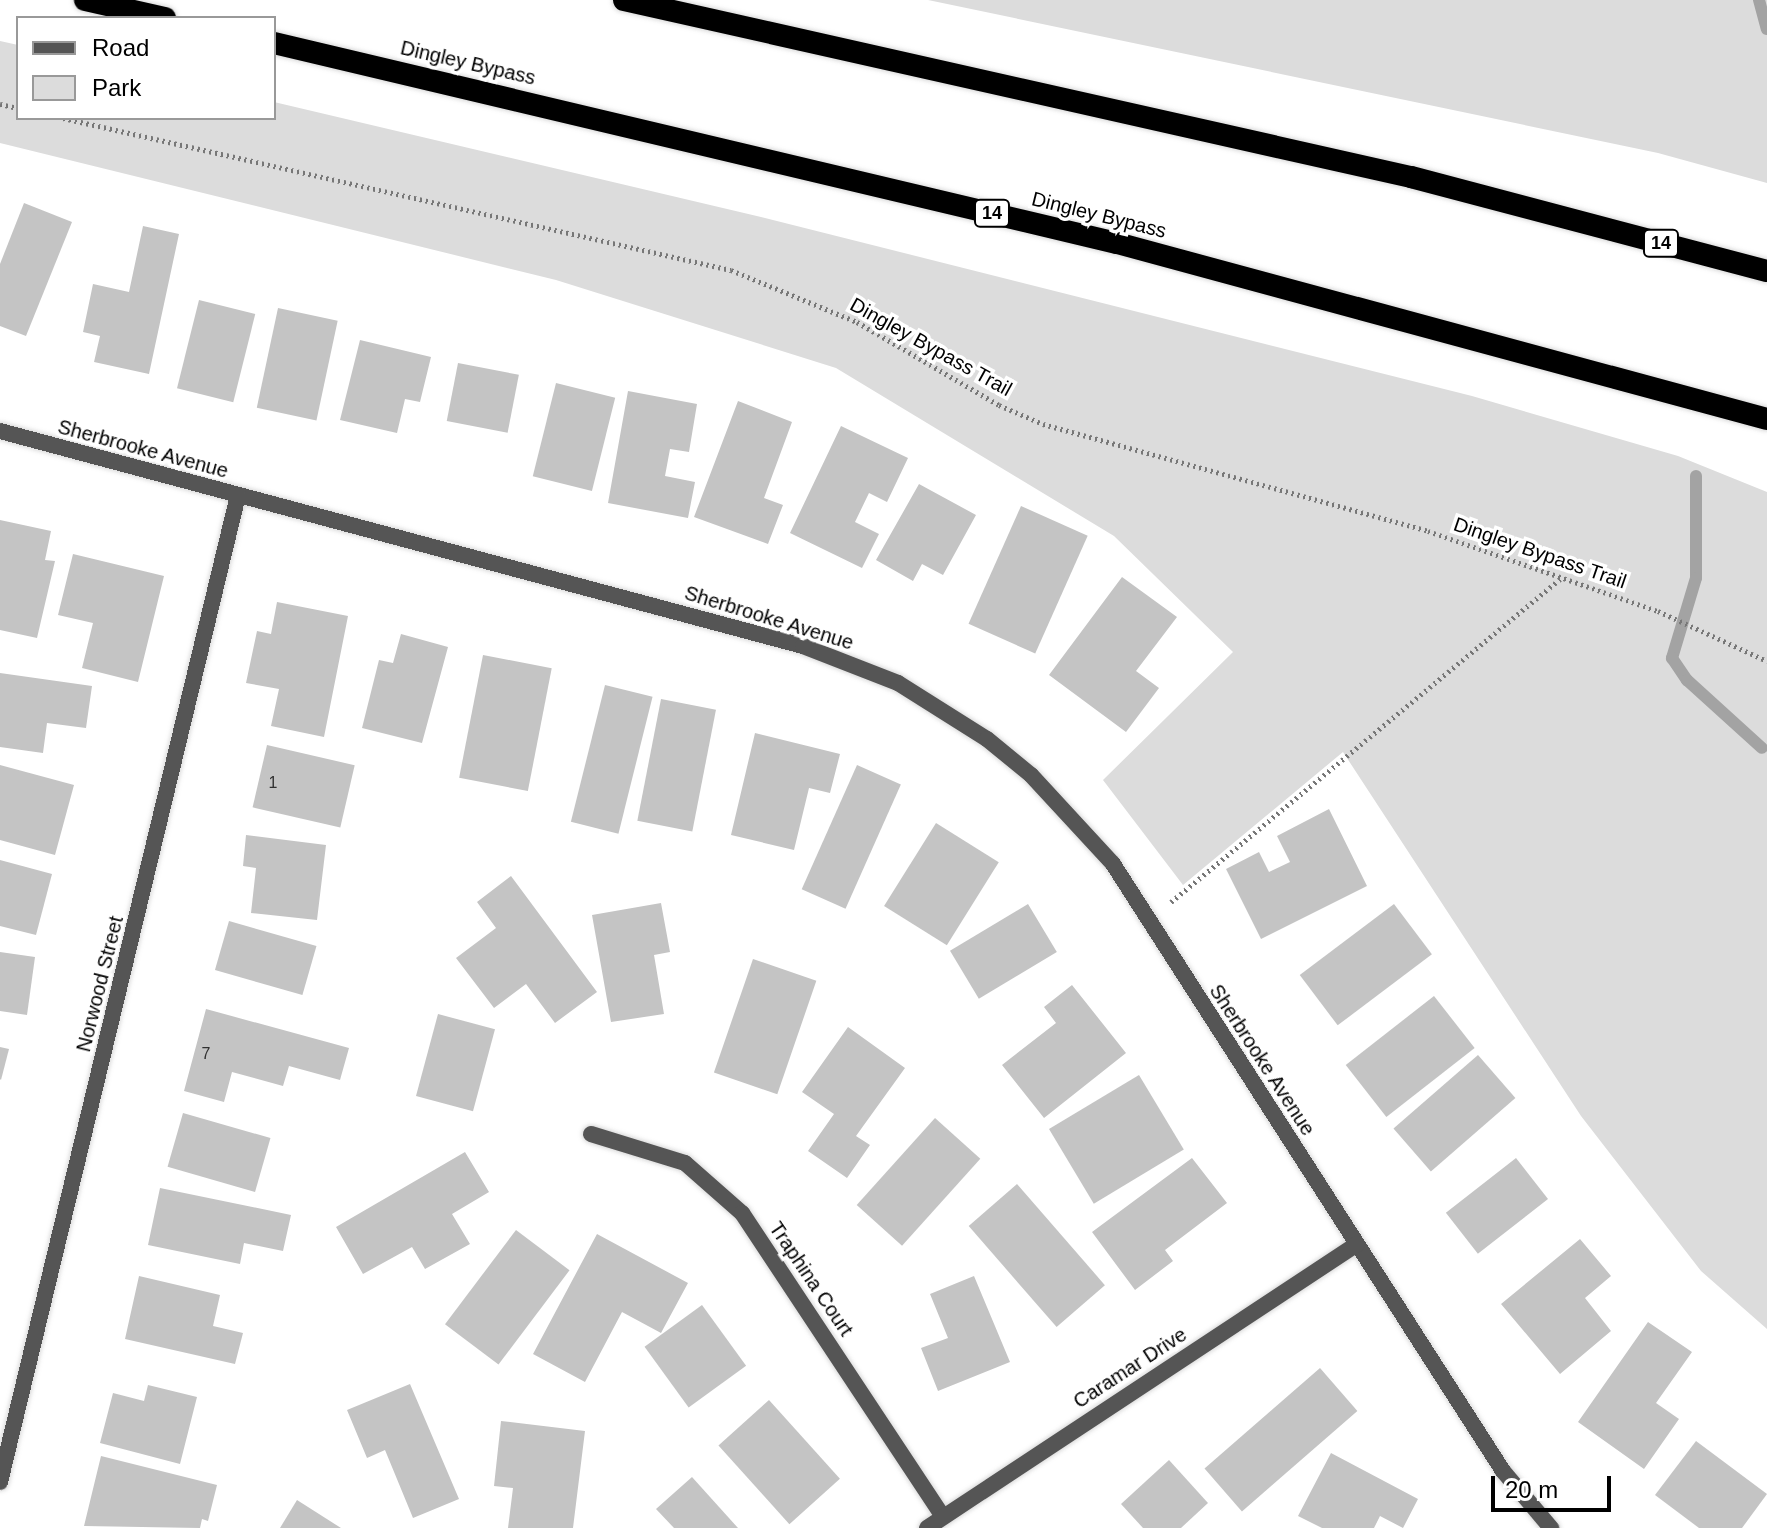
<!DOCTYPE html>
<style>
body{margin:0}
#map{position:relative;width:1767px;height:1528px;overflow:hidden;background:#fff;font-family:Helvetica,sans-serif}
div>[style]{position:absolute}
.green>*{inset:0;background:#dcdcdc}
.stream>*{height:12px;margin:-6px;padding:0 6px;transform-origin:6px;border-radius:6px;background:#a3a3a3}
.building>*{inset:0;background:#c4c4c4;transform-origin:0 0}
.path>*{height:5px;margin-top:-2.5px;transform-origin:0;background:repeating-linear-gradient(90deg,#777 0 2px,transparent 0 6px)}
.roads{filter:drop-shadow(0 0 2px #dbdbdb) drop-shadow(0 0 2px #dbdbdb)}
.minor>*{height:16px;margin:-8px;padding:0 8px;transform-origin:8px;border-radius:8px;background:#555}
.trunk>*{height:22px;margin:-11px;padding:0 11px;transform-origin:11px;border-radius:11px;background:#000}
span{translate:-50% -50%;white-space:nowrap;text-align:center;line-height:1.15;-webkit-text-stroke:7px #fff;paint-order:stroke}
.number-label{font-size:16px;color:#313131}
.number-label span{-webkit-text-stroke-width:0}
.shield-label span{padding:2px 6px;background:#fff;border:2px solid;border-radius:6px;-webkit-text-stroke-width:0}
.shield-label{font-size:18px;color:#000;font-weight:700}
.street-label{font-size:20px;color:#000}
.legend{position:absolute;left:16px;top:16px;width:260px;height:104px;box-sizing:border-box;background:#fff;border:2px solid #999;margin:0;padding:10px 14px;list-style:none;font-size:24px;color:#000}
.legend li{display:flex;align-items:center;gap:16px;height:40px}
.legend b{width:40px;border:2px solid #999}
.scale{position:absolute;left:1491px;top:1476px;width:120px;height:36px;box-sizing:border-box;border:4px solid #000;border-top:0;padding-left:10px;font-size:24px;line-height:28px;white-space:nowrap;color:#000;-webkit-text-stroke:6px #fff;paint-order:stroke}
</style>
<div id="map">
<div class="green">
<div style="clip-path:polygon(928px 0,1767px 0,1767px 183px,1658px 153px)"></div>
<div style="clip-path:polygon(0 41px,18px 45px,18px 118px,274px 118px,274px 102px,761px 217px,1472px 396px,1678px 456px,1767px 492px,1767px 1329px,1701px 1271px,1581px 1116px,1343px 752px,1183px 885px,1103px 780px,1233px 652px,1114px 536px,836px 368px,556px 280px,0 143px)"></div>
</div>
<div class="stream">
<div style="left:1759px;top:0;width:30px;rotate:75deg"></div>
<div style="left:1696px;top:476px;width:102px;rotate:90deg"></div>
<div style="left:1696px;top:578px;width:84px;rotate:106.7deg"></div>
<div style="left:1672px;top:658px;width:27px;rotate:56deg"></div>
<div style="left:1687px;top:680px;width:101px;rotate:42.2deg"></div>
</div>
<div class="building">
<div style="clip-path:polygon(24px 203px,72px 222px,26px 336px,0 326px,0 264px)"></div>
<div style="clip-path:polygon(143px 226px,179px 234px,149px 374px,94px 362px,100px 336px,83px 332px,93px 284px,129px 292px)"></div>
<div style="left:199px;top:300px;width:58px;height:91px;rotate:14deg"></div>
<div style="left:278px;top:308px;width:61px;height:102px;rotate:12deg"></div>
<div style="clip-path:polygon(360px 340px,431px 357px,420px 402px,405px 399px,397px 433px,340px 420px)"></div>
<div style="left:458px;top:363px;width:62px;height:59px;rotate:11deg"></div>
<div style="left:556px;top:383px;width:61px;height:96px;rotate:14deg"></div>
<div style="clip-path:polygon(628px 391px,697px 404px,689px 452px,670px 449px,665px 476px,695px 482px,688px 518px,608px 503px)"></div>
<div style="clip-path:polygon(738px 401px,792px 422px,764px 498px,783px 505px,768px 544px,694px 517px)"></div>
<div style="clip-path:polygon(841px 426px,908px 458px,887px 502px,869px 493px,855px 522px,879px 534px,862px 568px,790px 533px)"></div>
<div style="clip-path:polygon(919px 484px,976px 515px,943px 575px,922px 564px,913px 581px,876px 560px)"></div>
<div style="left:1021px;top:506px;width:73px;height:129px;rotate:24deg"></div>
<div style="clip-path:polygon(0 520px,51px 531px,45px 560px,55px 561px,37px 638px,0 630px)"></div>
<div style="clip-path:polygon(73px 554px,164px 576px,138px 682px,82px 668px,93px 623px,58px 615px)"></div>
<div style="clip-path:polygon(1122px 577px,1177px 617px,1136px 671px,1159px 688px,1126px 732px,1049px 675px)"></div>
<div style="clip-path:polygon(277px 602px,348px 616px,324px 737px,271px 726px,279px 689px,246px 683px,257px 631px,271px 634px)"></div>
<div style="clip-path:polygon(401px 634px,448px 647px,422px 743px,362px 728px,379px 660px,393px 663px)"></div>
<div style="left:483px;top:655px;width:70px;height:125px;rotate:11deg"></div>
<div style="clip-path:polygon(0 673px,92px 686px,86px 728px,47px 723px,43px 753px,0 747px)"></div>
<div style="left:605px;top:685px;width:49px;height:141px;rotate:14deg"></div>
<div style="left:661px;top:699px;width:56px;height:124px;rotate:11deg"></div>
<div style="clip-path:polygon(755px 733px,840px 754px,830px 793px,809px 788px,794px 850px,731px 835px)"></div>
<div style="left:267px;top:745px;width:90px;height:64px;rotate:13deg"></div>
<div style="clip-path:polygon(0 765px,74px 785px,55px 855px,0 840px)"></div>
<div style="left:857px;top:765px;width:48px;height:136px;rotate:24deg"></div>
<div style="clip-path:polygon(1329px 809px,1367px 886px,1261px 939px,1226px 869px,1259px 852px,1269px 872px,1290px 862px,1277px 836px)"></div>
<div style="left:936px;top:823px;width:74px;height:98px;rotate:32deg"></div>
<div style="clip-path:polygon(246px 835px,326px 845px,317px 920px,251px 913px,256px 868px,243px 866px)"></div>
<div style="clip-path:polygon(0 860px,52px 874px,36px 935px,0 926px)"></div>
<div style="clip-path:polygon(511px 876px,597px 992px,555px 1023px,526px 984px,494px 1008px,456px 958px,496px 928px,477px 902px)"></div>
<div style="clip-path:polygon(661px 903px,670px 952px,654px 955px,664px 1014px,611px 1022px,592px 915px)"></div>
<div style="left:1028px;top:904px;width:56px;height:91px;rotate:59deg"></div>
<div style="left:1394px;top:904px;width:63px;height:118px;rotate:53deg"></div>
<div style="left:229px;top:921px;width:91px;height:51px;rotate:16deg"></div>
<div style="clip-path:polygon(0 952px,35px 957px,27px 1015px,0 1011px)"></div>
<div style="left:753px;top:959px;width:67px;height:120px;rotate:19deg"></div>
<div style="clip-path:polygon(1072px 985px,1126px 1053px,1044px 1118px,1002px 1065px,1056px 1023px,1044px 1007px)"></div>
<div style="left:1434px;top:996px;width:66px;height:112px;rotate:52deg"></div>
<div style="clip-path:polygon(206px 1009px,349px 1048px,340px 1080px,289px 1066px,283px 1086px,232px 1072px,224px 1102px,184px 1091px)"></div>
<div style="left:438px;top:1014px;width:59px;height:85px;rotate:15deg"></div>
<div style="clip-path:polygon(848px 1027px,905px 1068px,856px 1136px,870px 1145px,847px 1178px,808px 1151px,834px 1114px,802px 1092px)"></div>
<div style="clip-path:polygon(0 1047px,9px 1049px,1px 1080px,0 1079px)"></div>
<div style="left:1478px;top:1055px;width:57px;height:112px;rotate:49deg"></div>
<div style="left:1139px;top:1075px;width:87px;height:105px;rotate:59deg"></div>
<div style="left:183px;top:1113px;width:91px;height:56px;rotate:16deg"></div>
<div style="left:935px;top:1118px;width:61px;height:117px;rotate:42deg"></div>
<div style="clip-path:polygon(465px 1152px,489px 1192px,452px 1214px,470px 1244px,425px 1269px,412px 1247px,363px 1274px,336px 1227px)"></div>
<div style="clip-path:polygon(1192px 1158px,1227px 1203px,1165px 1250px,1173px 1261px,1135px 1290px,1092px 1232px)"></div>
<div style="left:1516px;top:1158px;width:52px;height:89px;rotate:52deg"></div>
<div style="left:1017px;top:1184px;width:134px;height:64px;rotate:49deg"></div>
<div style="clip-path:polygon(160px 1188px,291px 1215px,283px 1251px,244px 1243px,240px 1264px,148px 1245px)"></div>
<div style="left:516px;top:1230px;width:67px;height:118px;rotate:37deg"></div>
<div style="clip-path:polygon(597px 1234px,688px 1283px,661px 1333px,622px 1312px,585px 1382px,533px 1354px)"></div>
<div style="clip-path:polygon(1580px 1239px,1611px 1276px,1585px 1298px,1611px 1331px,1560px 1374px,1501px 1304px)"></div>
<div style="clip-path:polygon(139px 1276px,220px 1295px,213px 1326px,243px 1333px,235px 1364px,125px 1339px)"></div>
<div style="clip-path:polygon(974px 1276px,1010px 1362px,938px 1391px,921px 1348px,948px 1338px,930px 1294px)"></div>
<div style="left:702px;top:1305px;width:75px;height:71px;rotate:54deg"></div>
<div style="clip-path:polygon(1648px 1322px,1692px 1352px,1656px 1403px,1679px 1419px,1644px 1469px,1578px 1422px)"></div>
<div style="left:1320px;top:1368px;width:57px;height:153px;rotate:49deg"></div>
<div style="clip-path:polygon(410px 1384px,459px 1499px,413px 1518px,385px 1450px,367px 1458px,347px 1410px)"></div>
<div style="clip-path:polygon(148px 1385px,197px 1397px,180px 1464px,100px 1443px,113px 1393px,144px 1401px)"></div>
<div style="left:769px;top:1400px;width:106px;height:68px;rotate:48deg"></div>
<div style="clip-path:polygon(501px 1421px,585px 1431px,573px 1528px,508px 1528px,513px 1488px,494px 1486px)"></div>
<div style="clip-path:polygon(1696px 1441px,1767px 1494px,1742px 1528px,1699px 1528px,1655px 1495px)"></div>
<div style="clip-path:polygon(1331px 1453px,1418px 1499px,1403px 1528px,1380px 1516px,1374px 1528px,1322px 1528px,1298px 1516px)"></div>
<div style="clip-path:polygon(101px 1456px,217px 1485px,208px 1521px,202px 1519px,200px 1528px,84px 1526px)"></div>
<div style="clip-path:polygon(1169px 1460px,1208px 1503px,1181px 1528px,1143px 1528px,1121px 1504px)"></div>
<div style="clip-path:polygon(692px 1477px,738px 1528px,674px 1528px,656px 1509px)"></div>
<div style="clip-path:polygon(297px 1500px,341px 1528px,280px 1528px)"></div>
</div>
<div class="path">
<div style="left:0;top:104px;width:18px;rotate:13deg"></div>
<div style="left:63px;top:118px;width:685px;rotate:12.82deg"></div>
<div style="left:731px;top:270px;width:136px;rotate:22.4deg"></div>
<div style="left:857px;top:322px;width:164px;rotate:30.3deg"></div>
<div style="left:999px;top:405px;width:48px;rotate:23.4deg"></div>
<div style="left:1043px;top:424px;width:400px;rotate:15.5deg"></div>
<div style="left:1428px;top:531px;width:244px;rotate:19.2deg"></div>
<div style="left:1658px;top:611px;width:120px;rotate:24.6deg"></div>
<div style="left:1171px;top:902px;width:506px;rotate:-39.7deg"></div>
</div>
<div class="roads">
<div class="minor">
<div style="left:0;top:431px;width:831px;rotate:14.99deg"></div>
<div style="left:803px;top:646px;width:102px;rotate:21.3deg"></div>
<div style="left:898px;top:683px;width:105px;rotate:32.2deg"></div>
<div style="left:987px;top:739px;width:57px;rotate:39.3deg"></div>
<div style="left:1031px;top:775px;width:121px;rotate:47.3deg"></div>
<div style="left:1113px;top:864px;width:721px;rotate:57.28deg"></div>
<div style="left:1503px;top:1471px;width:75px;rotate:49.9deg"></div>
<div style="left:591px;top:1134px;width:98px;rotate:17.1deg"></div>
<div style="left:685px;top:1163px;width:76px;rotate:41.3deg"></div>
<div style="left:742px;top:1213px;width:362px;rotate:56.5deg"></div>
<div style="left:0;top:1482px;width:1015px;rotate:-76.44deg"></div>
<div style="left:927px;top:1528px;width:515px;rotate:-33.44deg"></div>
</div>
<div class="trunk">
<div style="left:85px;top:0;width:82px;rotate:12.7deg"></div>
<div style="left:624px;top:0;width:807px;rotate:12.68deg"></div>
<div style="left:1411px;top:177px;width:368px;rotate:14.8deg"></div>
<div style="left:274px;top:43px;width:866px;rotate:13.35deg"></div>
<div style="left:1117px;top:243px;width:673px;rotate:15.15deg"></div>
</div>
</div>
<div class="number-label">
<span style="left:273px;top:783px">1</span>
<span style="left:206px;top:1054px">7</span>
</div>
<div class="shield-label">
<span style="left:992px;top:213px">14</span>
<span style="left:1661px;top:243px">14</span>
</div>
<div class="street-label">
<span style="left:468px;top:63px;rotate:13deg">Dingley Bypass</span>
<span style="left:1099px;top:215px;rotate:14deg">Dingley Bypass</span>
<span style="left:931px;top:347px;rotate:29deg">Dingley Bypass Trail</span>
<span style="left:143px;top:449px;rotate:15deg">Sherbrooke Avenue</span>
<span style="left:1540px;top:553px;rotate:19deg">Dingley Bypass Trail</span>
<span style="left:769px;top:618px;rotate:17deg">Sherbrooke Avenue</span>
<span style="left:100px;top:984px;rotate:-76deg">Norwood Street</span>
<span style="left:1262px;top:1060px;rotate:57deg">Sherbrooke Avenue</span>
<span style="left:811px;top:1279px;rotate:56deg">Traphina Court</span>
<span style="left:1130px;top:1368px;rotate:-33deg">Caramar Drive</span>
</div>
<ul class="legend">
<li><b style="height:10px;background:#555"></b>Road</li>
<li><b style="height:22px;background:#dcdcdc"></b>Park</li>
</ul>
<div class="scale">20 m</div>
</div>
